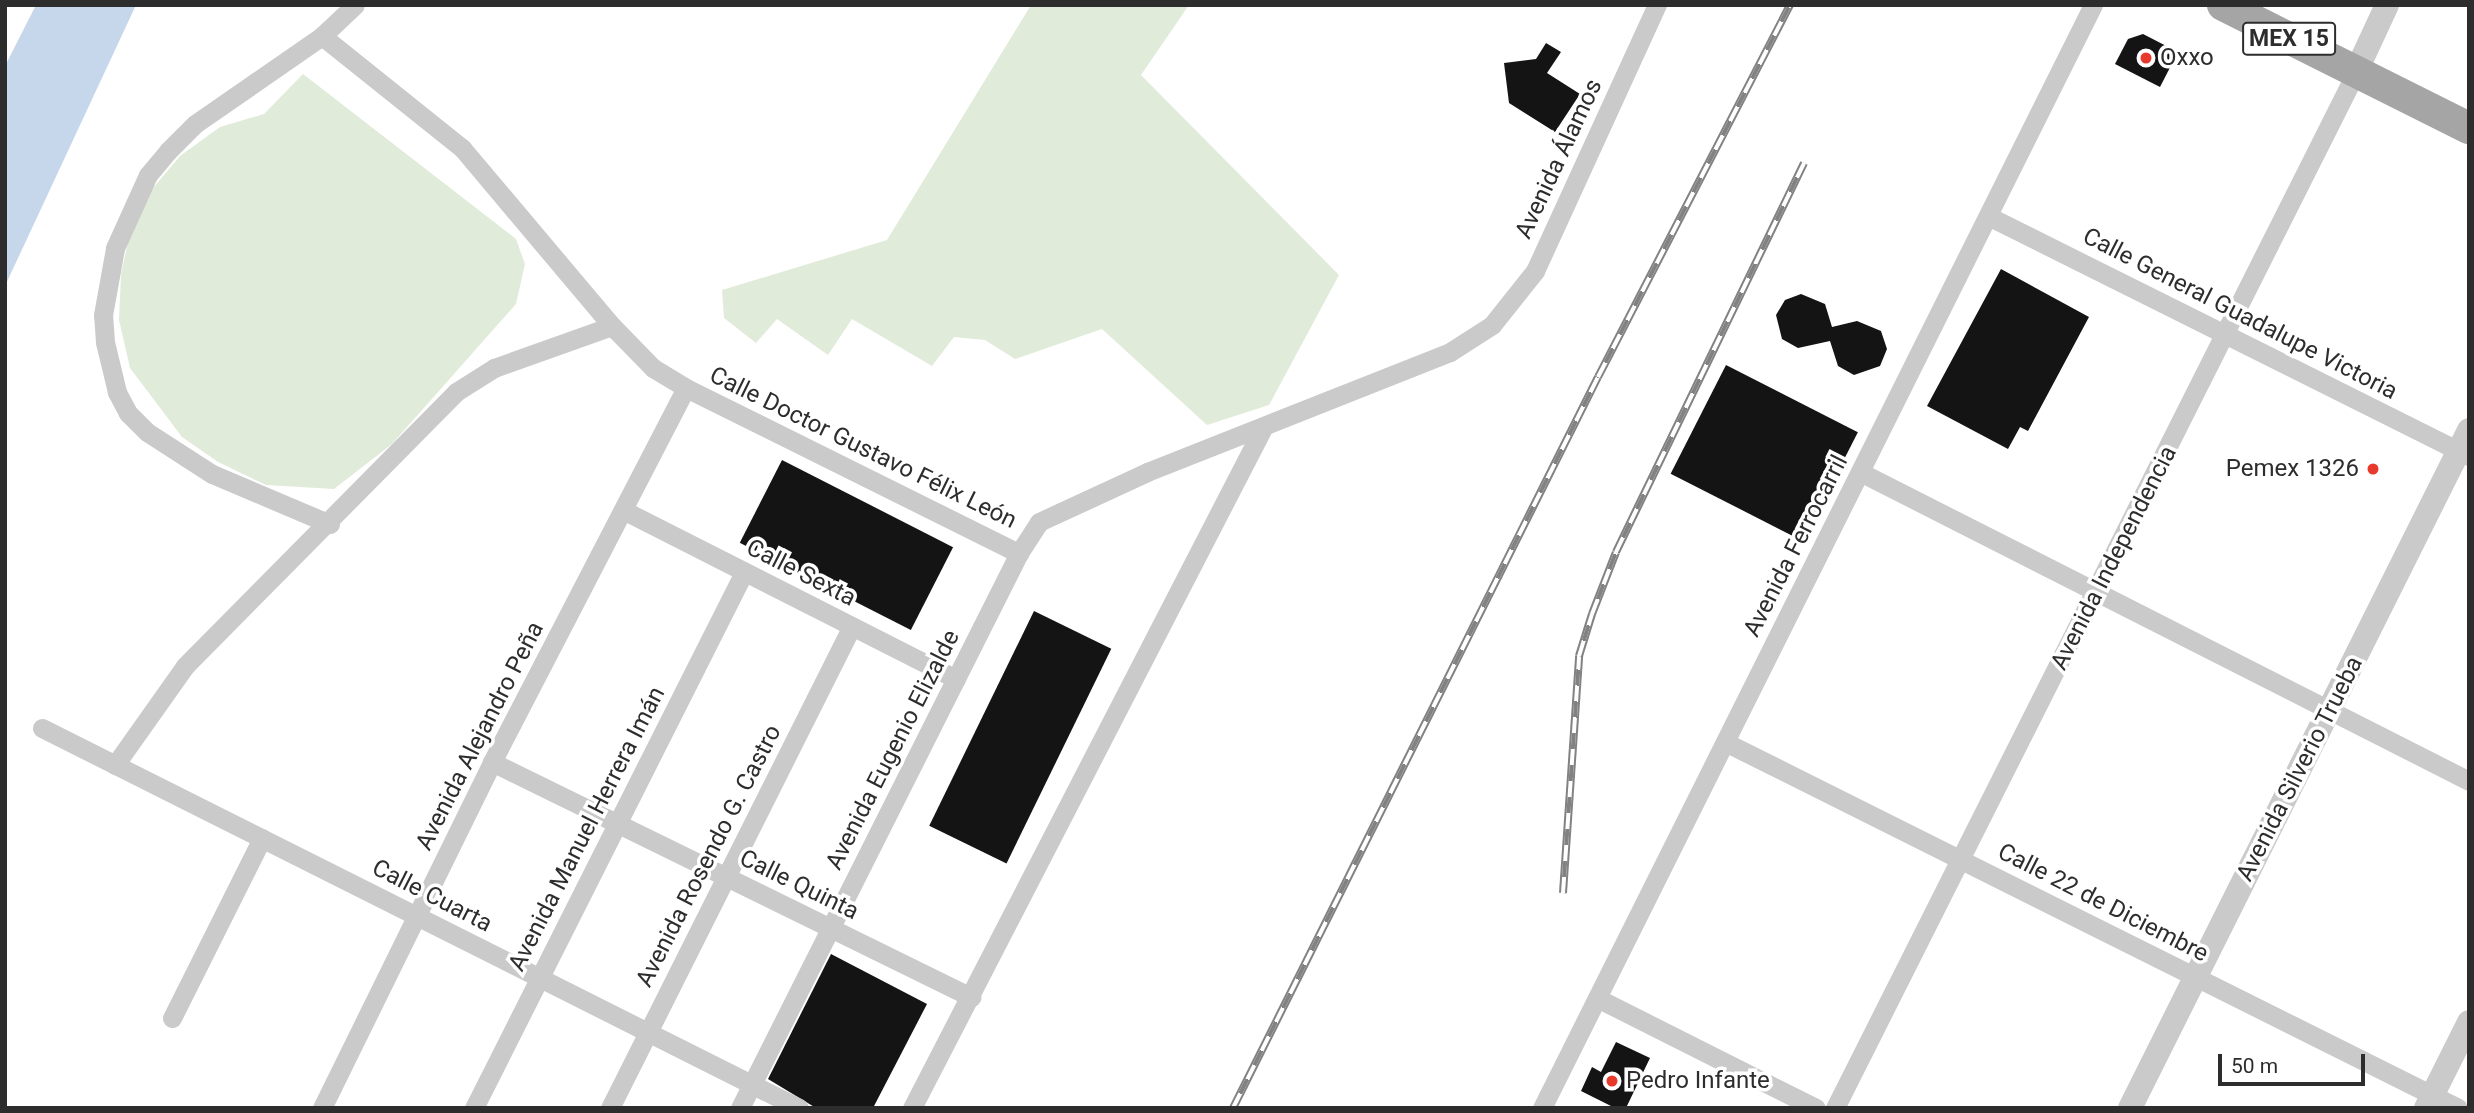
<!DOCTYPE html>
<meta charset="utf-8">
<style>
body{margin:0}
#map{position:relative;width:2474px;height:1113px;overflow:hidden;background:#fff;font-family:Roboto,sans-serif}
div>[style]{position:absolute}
.green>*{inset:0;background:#e1ebda}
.water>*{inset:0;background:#c6d7eb}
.building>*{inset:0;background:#141414;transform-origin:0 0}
.minor>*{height:19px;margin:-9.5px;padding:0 9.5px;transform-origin:9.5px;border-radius:9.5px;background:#cacaca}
.tertiary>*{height:24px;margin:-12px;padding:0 12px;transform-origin:12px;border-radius:12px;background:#cacaca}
.primary>*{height:32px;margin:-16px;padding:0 16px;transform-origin:16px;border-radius:16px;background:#a5a5a5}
.rail>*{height:8px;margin-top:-4px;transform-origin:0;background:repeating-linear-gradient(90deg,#fff 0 16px,#828282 0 32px);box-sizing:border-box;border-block:2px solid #828282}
.dots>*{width:19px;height:19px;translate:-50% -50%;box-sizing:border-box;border:4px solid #fff;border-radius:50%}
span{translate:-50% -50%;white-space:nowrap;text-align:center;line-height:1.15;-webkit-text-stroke:7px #fff;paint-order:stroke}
.shield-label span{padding:2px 5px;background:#fff;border:2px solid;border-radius:5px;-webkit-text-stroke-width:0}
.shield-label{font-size:23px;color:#2d2d2d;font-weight:700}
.poi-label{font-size:24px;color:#2d2d2d}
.left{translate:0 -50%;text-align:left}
.right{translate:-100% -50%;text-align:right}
.street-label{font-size:24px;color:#2d2d2d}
.frame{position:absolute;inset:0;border:7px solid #2d2d2d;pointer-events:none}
.scale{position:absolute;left:2218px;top:1054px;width:147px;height:32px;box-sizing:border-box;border:4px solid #2d2d2d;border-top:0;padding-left:9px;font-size:21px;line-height:24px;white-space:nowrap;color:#2d2d2d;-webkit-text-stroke:5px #fff;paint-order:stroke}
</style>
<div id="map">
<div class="green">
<div style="clip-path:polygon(1031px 5px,1189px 5px,1141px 75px,1339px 275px,1269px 405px,1207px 425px,1102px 329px,1015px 359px,985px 340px,954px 337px,932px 366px,852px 319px,828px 355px,777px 319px,756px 343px,724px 318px,722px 290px,887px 240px)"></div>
<div style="clip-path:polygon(303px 74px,516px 239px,525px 264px,516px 304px,392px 444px,334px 489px,266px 485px,218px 462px,182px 437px,130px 368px,119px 320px,121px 274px,130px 233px,148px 194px,180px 156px,220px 127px,264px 114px)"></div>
</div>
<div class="water">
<div style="clip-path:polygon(36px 5px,136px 5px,5px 286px,5px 66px)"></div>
</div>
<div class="building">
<div style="clip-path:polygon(2143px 34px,2178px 52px,2160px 87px,2115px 64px,2128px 39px)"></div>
<div style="clip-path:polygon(1546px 43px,1561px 52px,1547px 73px,1580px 94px,1555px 132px,1509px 103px,1504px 63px,1536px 59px)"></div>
<div style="clip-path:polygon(2001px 269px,2089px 317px,2028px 431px,2020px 427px,2008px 449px,1927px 406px)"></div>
<div style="clip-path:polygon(1801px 294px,1825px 304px,1832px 327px,1857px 321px,1881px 331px,1887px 349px,1880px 366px,1854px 375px,1838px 366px,1830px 341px,1798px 348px,1782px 339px,1776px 315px,1785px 300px)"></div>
<div style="left:1726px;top:365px;width:148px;height:122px;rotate:27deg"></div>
<div style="left:782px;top:460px;width:192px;height:93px;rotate:27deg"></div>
<div style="left:1034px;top:611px;width:86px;height:239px;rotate:26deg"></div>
<div style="clip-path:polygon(831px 954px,927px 1004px,873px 1108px,816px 1108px,768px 1079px)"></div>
<div style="clip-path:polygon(1616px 1042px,1650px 1058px,1626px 1108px,1615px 1108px,1581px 1091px,1592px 1067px,1601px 1072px)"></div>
</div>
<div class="minor">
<div style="left:322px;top:36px;width:179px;rotate:38.7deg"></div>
<div style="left:462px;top:148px;width:233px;rotate:49.9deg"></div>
<div style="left:612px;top:326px;width:59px;rotate:45.7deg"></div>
<div style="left:653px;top:368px;width:39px;rotate:31deg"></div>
<div style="left:686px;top:388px;width:372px;rotate:26.4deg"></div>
<div style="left:1988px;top:216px;width:538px;rotate:26.52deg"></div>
<div style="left:1860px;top:472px;width:683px;rotate:26.9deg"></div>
<div style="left:625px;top:511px;width:371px;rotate:26.9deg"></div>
<div style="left:330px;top:524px;width:128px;rotate:-157deg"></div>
<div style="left:212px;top:474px;width:77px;rotate:-147.1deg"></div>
<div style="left:147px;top:432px;width:27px;rotate:-135deg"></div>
<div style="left:128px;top:413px;width:24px;rotate:-118deg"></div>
<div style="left:117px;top:392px;width:51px;rotate:-103.5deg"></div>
<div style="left:105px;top:342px;width:27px;rotate:-94deg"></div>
<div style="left:103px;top:315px;width:68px;rotate:-79.8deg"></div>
<div style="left:115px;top:248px;width:80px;rotate:-65.7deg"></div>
<div style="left:148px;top:175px;width:31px;rotate:-50deg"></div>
<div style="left:168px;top:151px;width:38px;rotate:-45deg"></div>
<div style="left:195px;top:124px;width:155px;rotate:-34.7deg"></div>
<div style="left:322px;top:36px;width:45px;rotate:-43.2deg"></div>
<div style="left:42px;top:728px;width:847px;rotate:26.66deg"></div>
<div style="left:1725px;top:742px;width:819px;rotate:26.53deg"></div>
<div style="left:492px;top:762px;width:534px;rotate:26.13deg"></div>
<div style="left:115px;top:765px;width:121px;rotate:-54.7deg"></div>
<div style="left:185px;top:666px;width:385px;rotate:-45.3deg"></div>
<div style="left:456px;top:392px;width:45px;rotate:-32.3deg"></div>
<div style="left:494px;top:368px;width:125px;rotate:-19.6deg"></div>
<div style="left:1597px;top:998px;width:245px;rotate:26.7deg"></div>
<div style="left:172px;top:1018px;width:201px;rotate:-63.4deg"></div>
<div style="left:322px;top:1108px;width:386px;rotate:-63.8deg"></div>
<div style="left:492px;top:762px;width:421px;rotate:-62.6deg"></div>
<div style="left:474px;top:1108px;width:600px;rotate:-63.26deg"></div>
<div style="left:610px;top:1108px;width:539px;rotate:-63.34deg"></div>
<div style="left:740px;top:1108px;width:621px;rotate:-63.31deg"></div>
<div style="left:1019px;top:553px;width:37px;rotate:-57deg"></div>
<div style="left:1039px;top:522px;width:119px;rotate:-24.8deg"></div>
<div style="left:1147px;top:472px;width:326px;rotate:-21.6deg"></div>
<div style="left:1450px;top:352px;width:50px;rotate:-32.7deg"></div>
<div style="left:1492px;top:325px;width:69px;rotate:-51.5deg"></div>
<div style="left:1535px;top:271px;width:293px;rotate:-65.4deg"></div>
<div style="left:912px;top:1108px;width:767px;rotate:-62.7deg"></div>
<div style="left:1542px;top:1108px;width:1233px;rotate:-63.46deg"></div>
<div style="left:1835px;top:1108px;width:1157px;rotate:-63.3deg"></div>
</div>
<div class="tertiary">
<div style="left:2355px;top:74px;width:76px;rotate:-65.1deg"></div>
<div style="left:2130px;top:1108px;width:758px;rotate:-63.43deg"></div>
<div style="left:2426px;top:1108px;width:96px;rotate:-63.4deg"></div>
</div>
<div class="primary">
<div style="left:2223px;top:5px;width:275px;rotate:26.6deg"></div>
</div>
<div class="rail">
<div style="left:1563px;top:893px;width:238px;rotate:-86.1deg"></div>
<div style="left:1579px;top:656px;width:44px;rotate:-72.8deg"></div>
<div style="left:1592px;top:614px;width:66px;rotate:-68.8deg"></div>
<div style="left:1616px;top:552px;width:432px;rotate:-64.2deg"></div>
<div style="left:1233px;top:1108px;width:817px;rotate:-63.47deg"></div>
<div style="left:1598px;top:377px;width:419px;rotate:-62.7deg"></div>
</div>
<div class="dots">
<div style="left:2146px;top:58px;background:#e73a2c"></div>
<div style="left:2373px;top:469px;background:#e73a2c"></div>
<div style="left:1612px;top:1081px;background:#e73a2c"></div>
</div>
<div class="shield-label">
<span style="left:2289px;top:39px">MEX 15</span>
</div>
<div class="poi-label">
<span class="left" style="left:2160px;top:58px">Oxxo</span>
<span class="right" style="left:2359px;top:469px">Pemex 1326</span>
<span class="left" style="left:1626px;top:1081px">Pedro Infante</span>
</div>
<div class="street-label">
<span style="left:1559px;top:159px;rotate:-65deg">Avenida Álamos</span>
<span style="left:2240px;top:314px;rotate:27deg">Calle General Guadalupe Victoria</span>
<span style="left:863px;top:448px;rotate:26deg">Calle Doctor Gustavo Félix León</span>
<span style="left:1796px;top:546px;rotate:-63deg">Avenida Ferrocarril</span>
<span style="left:2114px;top:558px;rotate:-63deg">Avenida Independencia</span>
<span style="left:801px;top:573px;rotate:27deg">Calle Sexta</span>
<span style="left:480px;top:736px;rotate:-63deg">Avenida Alejandro Peña</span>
<span style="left:893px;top:750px;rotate:-63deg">Avenida Eugenio Elizalde</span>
<span style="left:2300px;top:769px;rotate:-63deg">Avenida Silverio Trueba</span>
<span style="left:587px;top:829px;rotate:-63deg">Avenida Manuel Herrera Imán</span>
<span style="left:709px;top:856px;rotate:-63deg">Avenida Rosendo G. Castro</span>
<span style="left:799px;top:885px;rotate:26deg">Calle Quinta</span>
<span style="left:432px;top:896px;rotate:27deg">Calle Cuarta</span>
<span style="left:2103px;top:903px;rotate:27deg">Calle 22 de Diciembre</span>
</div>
<div class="frame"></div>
<div class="scale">50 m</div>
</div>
